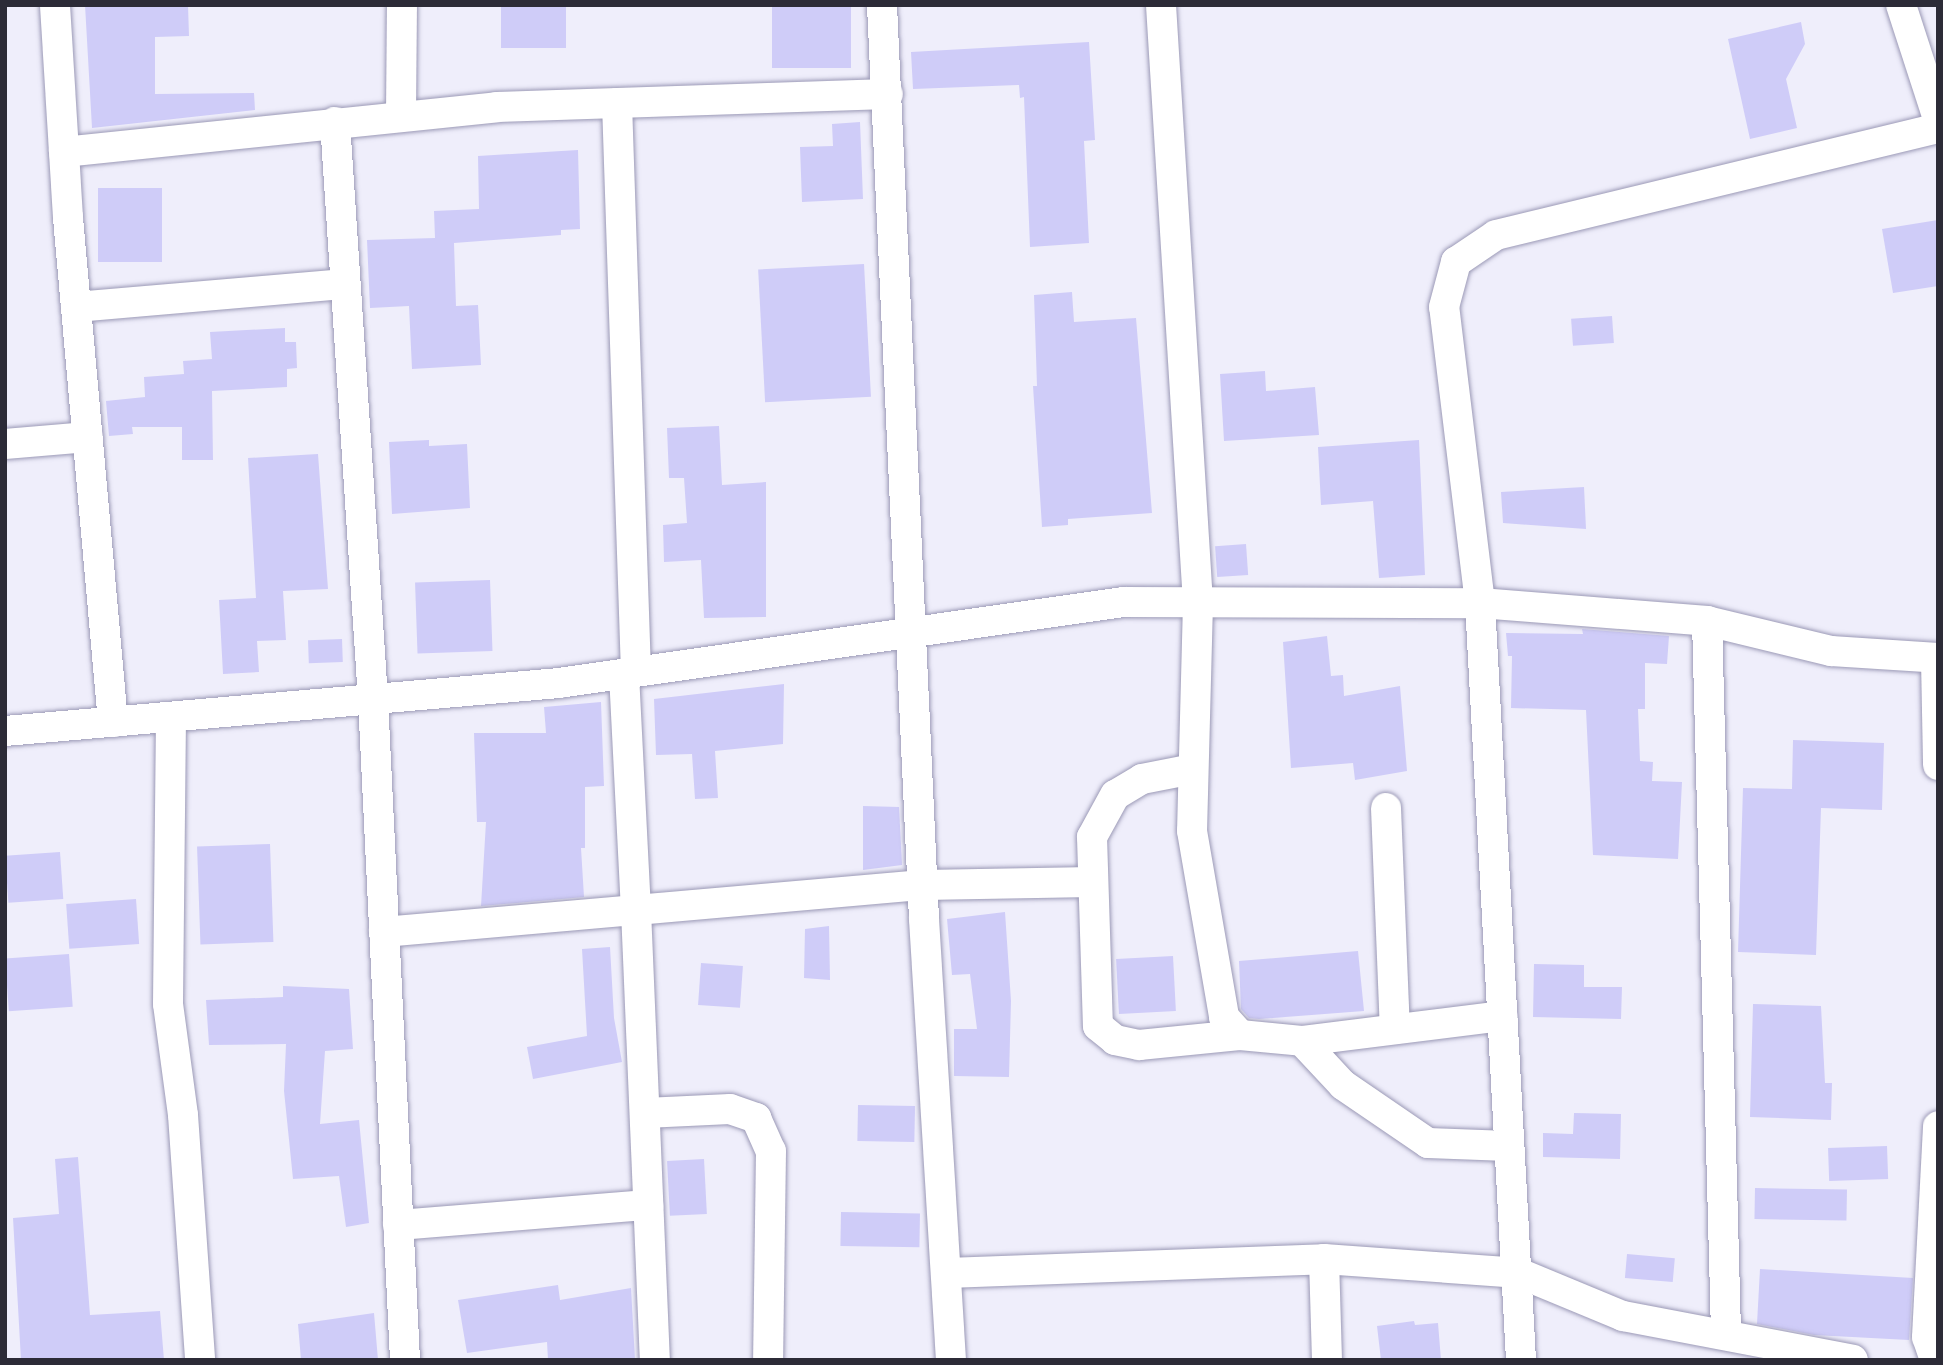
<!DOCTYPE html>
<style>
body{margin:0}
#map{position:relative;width:1943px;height:1365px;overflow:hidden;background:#efeefb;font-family:"Work Sans",sans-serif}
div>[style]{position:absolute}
.building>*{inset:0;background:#cfccf8;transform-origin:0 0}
.roads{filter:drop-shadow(0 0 2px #9b99b6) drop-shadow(0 0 2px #9b99b6)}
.street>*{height:30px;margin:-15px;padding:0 15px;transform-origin:15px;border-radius:15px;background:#fff}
span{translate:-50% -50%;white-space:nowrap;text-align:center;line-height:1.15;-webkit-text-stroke:6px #efeefb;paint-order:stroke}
.frame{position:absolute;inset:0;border:7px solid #2c2b37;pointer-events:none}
</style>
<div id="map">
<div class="building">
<div style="clip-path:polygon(85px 5px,188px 5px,189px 36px,155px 37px,155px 94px,254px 93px,255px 110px,92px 128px)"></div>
<div style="left:501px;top:5px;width:65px;height:43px"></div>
<div style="left:772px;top:5px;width:79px;height:63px"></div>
<div style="clip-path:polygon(1801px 22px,1805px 44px,1786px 79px,1797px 128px,1750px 139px,1728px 39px)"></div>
<div style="clip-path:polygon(1089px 42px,1095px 140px,1084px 141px,1089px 243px,1030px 247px,1024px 97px,1020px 98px,1019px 85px,913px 89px,911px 52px)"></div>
<div style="clip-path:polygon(860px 122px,863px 199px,802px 202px,800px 147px,833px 146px,832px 124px)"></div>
<div style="clip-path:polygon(578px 150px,580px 229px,561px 230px,561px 235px,454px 243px,456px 306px,478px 305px,481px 365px,412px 369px,409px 306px,370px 308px,367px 240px,435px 238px,434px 211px,479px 209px,478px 156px)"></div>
<div style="left:162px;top:188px;width:74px;height:64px;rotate:90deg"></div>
<div style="clip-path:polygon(1938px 220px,1938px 286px,1893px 293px,1882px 229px)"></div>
<div style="left:864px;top:264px;width:133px;height:106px;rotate:87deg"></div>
<div style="clip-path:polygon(1072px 292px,1074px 322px,1136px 318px,1152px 513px,1068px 519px,1068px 525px,1042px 527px,1033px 386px,1037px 386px,1034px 295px)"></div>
<div style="left:1612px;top:316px;width:27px;height:41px;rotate:86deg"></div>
<div style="clip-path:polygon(285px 328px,285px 342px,296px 342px,297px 368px,287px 369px,287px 387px,212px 391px,213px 460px,182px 460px,182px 427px,132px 427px,133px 434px,109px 436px,106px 401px,145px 397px,144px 377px,184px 374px,183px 361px,212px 359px,210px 332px)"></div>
<div style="clip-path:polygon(1265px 371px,1266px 391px,1315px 387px,1319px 435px,1224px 441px,1220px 374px)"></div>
<div style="clip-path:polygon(719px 426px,722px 485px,766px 482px,766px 617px,704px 618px,701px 560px,664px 562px,663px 525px,687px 523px,684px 478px,669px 478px,667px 428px)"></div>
<div style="clip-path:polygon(429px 440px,429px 446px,467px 444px,470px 508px,392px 514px,389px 442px)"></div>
<div style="clip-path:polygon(1419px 440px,1425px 575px,1379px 578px,1373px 501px,1321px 505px,1318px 447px)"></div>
<div style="clip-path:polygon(318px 454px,328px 589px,283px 591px,286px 640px,257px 641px,259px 672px,223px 674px,219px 600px,256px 598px,248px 458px)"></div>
<div style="clip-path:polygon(1584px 487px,1586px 529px,1503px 523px,1501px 492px)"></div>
<div style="left:1246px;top:544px;width:31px;height:31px;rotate:86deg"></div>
<div style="left:490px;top:580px;width:71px;height:75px;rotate:88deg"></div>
<div style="clip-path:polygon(1582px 629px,1669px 636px,1667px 664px,1645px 663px,1645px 709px,1638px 709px,1640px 761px,1653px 762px,1652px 781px,1682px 782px,1678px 859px,1593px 855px,1586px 710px,1511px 708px,1512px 656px,1508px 656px,1506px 633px,1583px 634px)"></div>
<div style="clip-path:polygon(1327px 636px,1331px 676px,1343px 675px,1344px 696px,1400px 686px,1407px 771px,1355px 780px,1353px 763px,1291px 768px,1283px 642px)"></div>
<div style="left:342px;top:639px;width:23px;height:34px;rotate:88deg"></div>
<div style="clip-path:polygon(784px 684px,783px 744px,715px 751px,718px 798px,695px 799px,692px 754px,656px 755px,654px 699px)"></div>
<div style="clip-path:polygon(601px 702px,604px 786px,585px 787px,585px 848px,581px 848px,584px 897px,481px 906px,486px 822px,477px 822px,474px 733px,546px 733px,544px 707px)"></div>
<div style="clip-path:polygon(1793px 740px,1884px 743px,1882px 810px,1821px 808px,1816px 955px,1738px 952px,1743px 788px,1792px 789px)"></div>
<div style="clip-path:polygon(863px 806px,899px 807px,902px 865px,863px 870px)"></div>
<div style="left:270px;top:844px;width:98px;height:73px;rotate:88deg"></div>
<div style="left:60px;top:852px;width:47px;height:55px;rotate:86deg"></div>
<div style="left:136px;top:899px;width:45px;height:70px;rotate:86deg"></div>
<div style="clip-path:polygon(1005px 912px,1011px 1001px,1009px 1077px,954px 1076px,954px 1029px,977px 1029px,970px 974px,952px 975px,947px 919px)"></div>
<div style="clip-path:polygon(829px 926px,830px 980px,804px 978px,805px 929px)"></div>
<div style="clip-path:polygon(610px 947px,614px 1018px,622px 1062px,533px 1079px,527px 1047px,587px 1036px,582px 949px)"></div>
<div style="clip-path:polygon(1358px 951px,1364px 1011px,1259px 1019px,1249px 1018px,1241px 1009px,1239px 961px)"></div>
<div style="left:69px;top:954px;width:53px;height:64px;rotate:86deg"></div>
<div style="left:1173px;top:956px;width:55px;height:57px;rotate:87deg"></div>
<div style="left:701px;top:963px;width:42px;height:42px;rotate:4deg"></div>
<div style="clip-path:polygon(1534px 964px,1584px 965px,1584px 987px,1622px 987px,1621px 1019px,1533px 1017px)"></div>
<div style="clip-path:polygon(283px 986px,349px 989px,353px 1049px,325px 1051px,320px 1124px,359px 1120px,369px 1223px,346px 1227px,339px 1176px,293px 1179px,284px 1091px,286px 1044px,209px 1045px,206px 1000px,283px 997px)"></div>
<div style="clip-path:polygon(1753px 1004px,1821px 1006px,1825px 1083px,1832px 1083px,1831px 1120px,1750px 1117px)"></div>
<div style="left:858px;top:1105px;width:57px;height:36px;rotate:1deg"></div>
<div style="clip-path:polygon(1574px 1113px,1621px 1114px,1620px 1159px,1543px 1157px,1543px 1133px,1573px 1134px)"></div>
<div style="left:1887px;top:1146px;width:33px;height:59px;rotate:88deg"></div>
<div style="clip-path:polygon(78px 1157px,90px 1315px,160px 1311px,164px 1360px,21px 1360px,13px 1218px,59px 1214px,55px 1159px)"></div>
<div style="left:704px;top:1159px;width:55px;height:37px;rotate:87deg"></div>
<div style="left:1755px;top:1188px;width:92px;height:31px;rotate:1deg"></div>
<div style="left:841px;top:1212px;width:79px;height:34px;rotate:1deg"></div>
<div style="left:1627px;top:1254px;width:48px;height:24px;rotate:5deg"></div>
<div style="clip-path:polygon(1760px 1269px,1913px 1278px,1909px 1340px,1814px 1335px,1757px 1324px)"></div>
<div style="clip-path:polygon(558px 1285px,560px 1300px,631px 1288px,635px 1360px,548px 1360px,547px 1342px,467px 1353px,458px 1300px)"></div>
<div style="clip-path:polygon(374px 1313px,378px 1360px,301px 1360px,298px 1324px)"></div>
<div style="clip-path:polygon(1414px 1321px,1415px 1325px,1438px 1323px,1441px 1360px,1381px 1360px,1377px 1326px)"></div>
</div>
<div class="roads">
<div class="street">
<div style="left:55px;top:5px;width:213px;rotate:86.5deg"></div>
<div style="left:68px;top:218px;width:506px;rotate:84.9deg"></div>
<div style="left:882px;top:5px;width:915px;rotate:87.37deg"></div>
<div style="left:924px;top:919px;width:442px;rotate:86.5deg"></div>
<div style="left:1161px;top:5px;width:599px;rotate:86.46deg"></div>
<div style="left:1198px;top:603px;width:228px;rotate:91.5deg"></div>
<div style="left:1192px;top:831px;width:189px;rotate:80.2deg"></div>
<div style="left:1224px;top:1017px;width:24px;rotate:48deg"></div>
<div style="left:1240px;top:1035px;width:62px;rotate:5.5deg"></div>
<div style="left:1302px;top:1041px;width:60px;rotate:47deg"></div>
<div style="left:1343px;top:1085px;width:103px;rotate:34.3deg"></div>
<div style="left:1428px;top:1143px;width:80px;rotate:2.1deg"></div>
<div style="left:1901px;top:5px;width:120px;rotate:72deg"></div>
<div style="left:617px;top:103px;width:569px;rotate:88.09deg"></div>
<div style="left:401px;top:115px;width:110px;rotate:-89.5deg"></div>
<div style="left:335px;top:122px;width:578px;rotate:86.23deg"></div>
<div style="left:373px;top:699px;width:662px;rotate:87.23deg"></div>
<div style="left:64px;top:152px;width:435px;rotate:-5.9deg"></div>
<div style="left:497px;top:107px;width:391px;rotate:-1.9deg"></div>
<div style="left:76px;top:307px;width:270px;rotate:-4.9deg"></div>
<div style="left:5px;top:444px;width:83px;rotate:-4.8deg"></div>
<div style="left:1707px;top:621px;width:712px;rotate:88.47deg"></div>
<div style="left:1936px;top:659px;width:106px;rotate:88.9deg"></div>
<div style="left:624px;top:674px;width:236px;rotate:87.1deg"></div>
<div style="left:636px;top:910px;width:288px;rotate:-5deg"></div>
<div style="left:923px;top:885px;width:170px;rotate:-1deg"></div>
<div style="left:171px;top:717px;width:287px;rotate:90.6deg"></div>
<div style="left:168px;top:1004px;width:112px;rotate:82.3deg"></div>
<div style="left:183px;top:1115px;width:246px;rotate:86deg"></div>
<div style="left:5px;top:731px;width:556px;rotate:-4.95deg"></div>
<div style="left:559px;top:683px;width:570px;rotate:-8.17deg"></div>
<div style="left:1123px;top:602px;width:357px;rotate:0.2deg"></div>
<div style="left:1480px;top:603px;width:228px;rotate:4.5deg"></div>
<div style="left:1707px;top:621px;width:128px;rotate:13.6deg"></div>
<div style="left:1831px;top:651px;width:107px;rotate:3.7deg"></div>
<div style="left:1193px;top:769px;width:52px;rotate:168.9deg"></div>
<div style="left:1142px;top:779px;width:31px;rotate:149deg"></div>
<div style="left:1115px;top:795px;width:48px;rotate:118.7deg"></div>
<div style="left:1092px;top:837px;width:189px;rotate:88.2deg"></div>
<div style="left:1098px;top:1026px;width:22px;rotate:39deg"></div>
<div style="left:1115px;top:1040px;width:25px;rotate:12deg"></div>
<div style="left:1139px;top:1045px;width:101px;rotate:-5.7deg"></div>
<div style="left:1386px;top:808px;width:221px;rotate:87.7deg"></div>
<div style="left:384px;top:932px;width:253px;rotate:-5deg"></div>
<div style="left:636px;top:910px;width:450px;rotate:87.6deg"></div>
<div style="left:1302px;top:1041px;width:202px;rotate:-7.1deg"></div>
<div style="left:645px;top:1113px;width:85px;rotate:-2.7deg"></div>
<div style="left:730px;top:1109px;width:28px;rotate:19deg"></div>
<div style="left:756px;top:1118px;width:36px;rotate:66deg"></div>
<div style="left:771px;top:1151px;width:209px;rotate:90.8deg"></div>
<div style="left:398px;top:1225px;width:251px;rotate:-4.6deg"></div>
<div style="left:1324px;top:1259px;width:101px;rotate:88.3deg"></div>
<div style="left:947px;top:1273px;width:377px;rotate:-2.1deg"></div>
<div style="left:1324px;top:1259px;width:196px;rotate:4.1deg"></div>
<div style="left:1519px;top:1273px;width:113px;rotate:22.5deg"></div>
<div style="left:1623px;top:1316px;width:234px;rotate:10.8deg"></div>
<div style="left:1521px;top:1360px;width:758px;rotate:-93.1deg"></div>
<div style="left:1480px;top:603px;width:298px;rotate:-96.9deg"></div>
<div style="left:1444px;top:307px;width:47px;rotate:-75.1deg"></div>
<div style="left:1456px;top:262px;width:48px;rotate:-34deg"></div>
<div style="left:1496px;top:235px;width:455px;rotate:-13.6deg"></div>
<div style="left:1935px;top:1360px;width:24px;rotate:-109deg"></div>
<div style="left:1927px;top:1337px;width:211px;rotate:-87deg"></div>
</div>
</div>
<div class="frame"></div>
</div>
